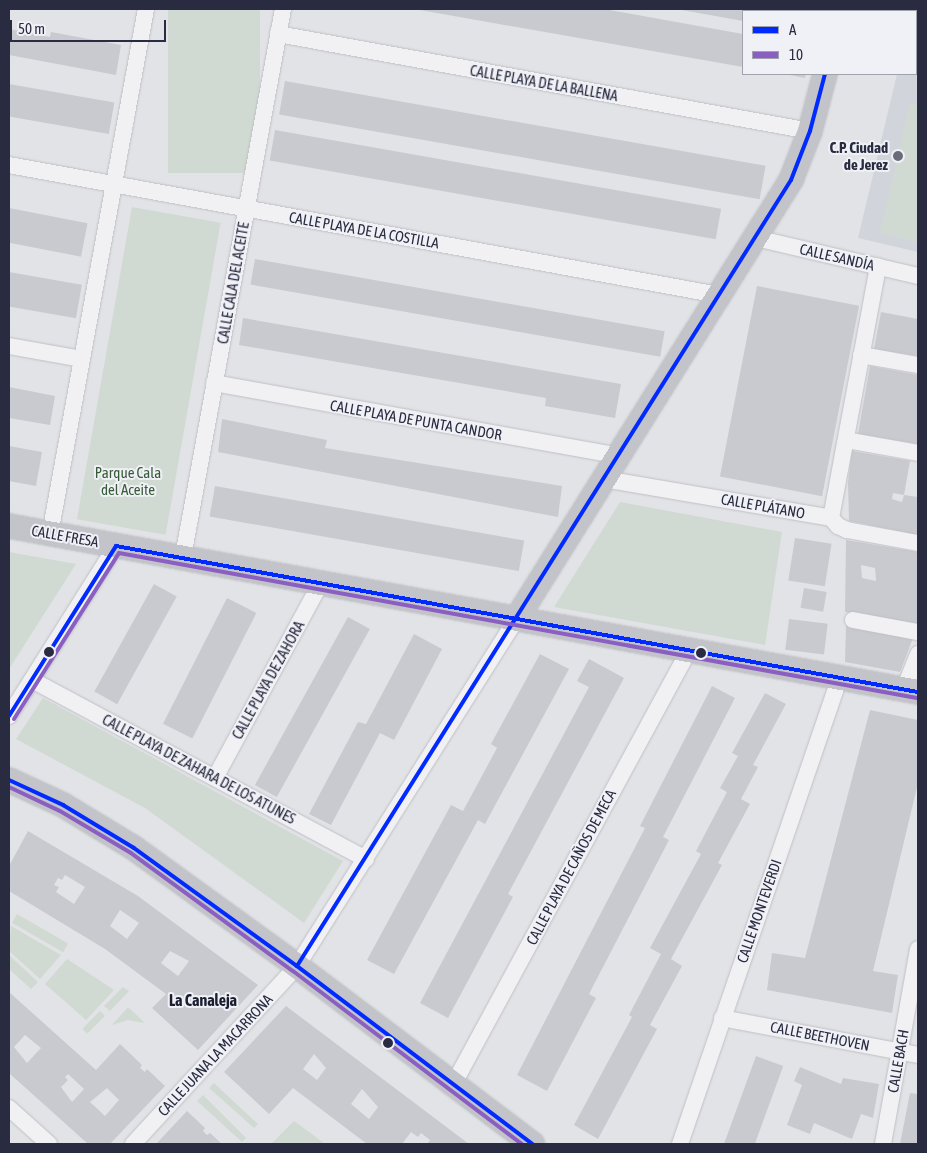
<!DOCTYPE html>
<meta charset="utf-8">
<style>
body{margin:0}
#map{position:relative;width:927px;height:1153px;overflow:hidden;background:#e2e3e7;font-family:"Asap Condensed",sans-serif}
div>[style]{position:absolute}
.built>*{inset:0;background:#d2d4dc}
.green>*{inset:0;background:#d0dad2;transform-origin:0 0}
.building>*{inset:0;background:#c9cacf;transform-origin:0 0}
.roads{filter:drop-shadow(0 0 1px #bfc0c4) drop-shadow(0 0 1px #bfc0c4)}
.street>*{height:16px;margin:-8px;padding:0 8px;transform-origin:8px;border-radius:8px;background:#f1f1f4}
.secondary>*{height:24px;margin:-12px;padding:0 12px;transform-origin:12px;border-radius:12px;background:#c3c4c9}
.bus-1>*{height:4px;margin:-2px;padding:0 2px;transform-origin:2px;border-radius:2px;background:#002aff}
.bus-2>*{height:4px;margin:-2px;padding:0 2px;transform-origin:2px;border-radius:2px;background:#8a5fc1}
.dots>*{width:14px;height:14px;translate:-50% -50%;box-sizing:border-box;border:2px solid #f0f1f6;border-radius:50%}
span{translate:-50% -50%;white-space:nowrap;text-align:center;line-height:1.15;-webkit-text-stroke:4px #f0f1f6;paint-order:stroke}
.street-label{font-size:15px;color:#292c40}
.poi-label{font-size:15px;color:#292c40;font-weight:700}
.right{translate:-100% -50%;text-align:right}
.park-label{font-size:15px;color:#375b38}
.neighbourhood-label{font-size:16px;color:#1b1e30;font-weight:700}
.frame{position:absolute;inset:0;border:10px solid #292c40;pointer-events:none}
.legend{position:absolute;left:742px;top:10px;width:175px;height:65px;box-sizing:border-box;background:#f0f1f6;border:1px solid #a0a2ad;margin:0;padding:6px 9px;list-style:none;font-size:15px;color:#292c40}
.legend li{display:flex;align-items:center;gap:10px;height:25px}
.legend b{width:25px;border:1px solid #a0a2ad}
.scale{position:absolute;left:10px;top:20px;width:156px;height:22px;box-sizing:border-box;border:2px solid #292c40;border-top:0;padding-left:6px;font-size:15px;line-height:18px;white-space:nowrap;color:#292c40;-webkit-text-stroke:4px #f0f1f6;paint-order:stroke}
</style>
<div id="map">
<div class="built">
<div style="clip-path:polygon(912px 9px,918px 9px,918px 252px,858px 238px,897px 74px,916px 74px,916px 11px)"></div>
</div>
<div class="green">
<div style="left:168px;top:9px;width:92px;height:164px"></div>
<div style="clip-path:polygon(910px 103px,918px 105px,918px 242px,880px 233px)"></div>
<div style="left:132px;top:207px;width:90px;height:317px;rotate:10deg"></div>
<div style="clip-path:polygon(620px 502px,782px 532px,765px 645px,554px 607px)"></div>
<div style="clip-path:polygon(9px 552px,76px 564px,9px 669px)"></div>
<div style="clip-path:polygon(43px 698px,343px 861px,304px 923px,145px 808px,16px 739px)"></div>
<div style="left:17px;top:914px;width:59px;height:10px;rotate:30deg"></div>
<div style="clip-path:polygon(11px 926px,61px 955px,40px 979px,9px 951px)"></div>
<div style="clip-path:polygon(9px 955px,38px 982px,31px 989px,9px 969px)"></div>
<div style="clip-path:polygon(67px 959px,114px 990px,86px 1020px,45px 984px)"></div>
<div style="clip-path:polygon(123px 987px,129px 991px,110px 1011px,104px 1006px)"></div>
<div style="clip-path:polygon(128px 1007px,145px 1023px,128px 1020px,112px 1025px)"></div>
<div style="left:100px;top:1011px;width:7px;height:25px;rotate:45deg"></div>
<div style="clip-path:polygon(214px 1083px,258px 1124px,254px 1128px,209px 1088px)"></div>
<div style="clip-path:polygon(203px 1095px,246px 1138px,242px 1142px,197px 1101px)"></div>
<div style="clip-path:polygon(294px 1121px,312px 1134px,325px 1144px,271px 1144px)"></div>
</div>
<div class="building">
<div style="clip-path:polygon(604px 9px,743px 34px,743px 67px,420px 10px)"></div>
<div style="clip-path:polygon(820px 9px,743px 11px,743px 21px,682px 10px)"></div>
<div style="clip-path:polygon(872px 9px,912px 9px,871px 11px)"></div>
<div style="clip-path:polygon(9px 29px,50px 37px,51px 32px,121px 45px,116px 75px,9px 55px)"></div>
<div style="clip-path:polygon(785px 74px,806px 74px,805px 78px)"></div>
<div style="left:285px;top:81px;width:488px;height:34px;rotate:10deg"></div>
<div style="left:9px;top:84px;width:107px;height:32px;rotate:10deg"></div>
<div style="left:275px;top:130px;width:453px;height:31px;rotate:10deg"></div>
<div style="left:9px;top:208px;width:80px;height:34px;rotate:11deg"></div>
<div style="left:255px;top:259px;width:416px;height:26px;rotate:10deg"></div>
<div style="left:9px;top:272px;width:74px;height:34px;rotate:10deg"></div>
<div style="left:757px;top:286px;width:104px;height:194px;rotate:11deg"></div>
<div style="clip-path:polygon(881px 312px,918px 319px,918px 356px,874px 349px)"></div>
<div style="clip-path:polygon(243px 318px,621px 384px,615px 418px,545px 406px,546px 398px,239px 345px)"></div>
<div style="clip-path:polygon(870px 366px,918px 375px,918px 444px,858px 434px)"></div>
<div style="clip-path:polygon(9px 387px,55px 396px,50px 425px,9px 418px)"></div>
<div style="clip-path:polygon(222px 419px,327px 440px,325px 448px,562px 486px,558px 517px,218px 452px)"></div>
<div style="clip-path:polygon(9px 446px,42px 452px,36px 486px,9px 481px)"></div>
<div style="clip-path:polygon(evenodd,852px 451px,910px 461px,904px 495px,918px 497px,918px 535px,849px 521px,848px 483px,852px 451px,893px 493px,904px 495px,902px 502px,892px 499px,893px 493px)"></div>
<div style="left:215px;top:486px;width:314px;height:31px;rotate:10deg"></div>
<div style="left:795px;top:538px;width:37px;height:43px;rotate:9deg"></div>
<div style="clip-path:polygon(evenodd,846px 540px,918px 552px,918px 624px,845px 612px,846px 540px,861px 565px,875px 568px,876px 581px,862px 578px,861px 565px)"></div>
<div style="left:154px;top:584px;width:26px;height:123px;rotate:29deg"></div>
<div style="left:804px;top:588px;width:23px;height:20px;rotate:10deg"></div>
<div style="left:227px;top:598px;width:33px;height:141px;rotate:27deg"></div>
<div style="left:348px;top:617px;width:25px;height:192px;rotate:29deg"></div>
<div style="left:789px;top:619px;width:39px;height:31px;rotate:7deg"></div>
<div style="clip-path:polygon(846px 626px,913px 638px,900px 672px,845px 662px)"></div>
<div style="clip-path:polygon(414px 634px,442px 649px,394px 740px,380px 733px,331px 825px,309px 814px,358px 722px,366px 724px)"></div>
<div style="clip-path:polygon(540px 654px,569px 669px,485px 824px,478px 820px,394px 974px,367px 960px,451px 805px,463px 811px,497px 748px,491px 744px)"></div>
<div style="clip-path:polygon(589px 659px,624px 678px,508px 894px,513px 897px,448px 1018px,420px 1003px,589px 687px,577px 681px)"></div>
<div style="clip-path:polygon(712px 686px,735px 698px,663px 837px,669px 840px,589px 994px,596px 998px,547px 1091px,517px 1075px,645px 828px,640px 826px)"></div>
<div style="clip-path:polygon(765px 693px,786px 704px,753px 765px,758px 767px,741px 799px,750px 804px,718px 863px,722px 865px,671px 959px,682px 966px,650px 1025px,657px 1029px,598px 1139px,574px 1125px,632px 1017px,629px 1015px,661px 954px,650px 948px,701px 854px,696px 851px,727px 792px,720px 788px,738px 756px,732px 753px)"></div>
<div style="clip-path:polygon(870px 710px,918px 720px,918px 783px,873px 971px,898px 975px,892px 1013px,767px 990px,772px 953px,805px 958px)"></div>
<div style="clip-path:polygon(evenodd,28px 831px,138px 896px,258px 985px,198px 1050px,152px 1008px,166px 994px,105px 949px,9px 891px,9px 866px,28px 831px,65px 875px,85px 887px,74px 904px,56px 892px,59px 887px,54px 885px,58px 878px,62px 880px,65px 875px,28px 831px,120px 910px,139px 923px,127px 939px,110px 926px,120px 910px,28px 831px,170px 951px,189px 961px,178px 976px,161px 963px,170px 951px)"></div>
<div style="clip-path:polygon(evenodd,9px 992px,96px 1070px,120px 1044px,142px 1065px,140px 1068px,145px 1072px,147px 1069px,165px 1086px,110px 1144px,88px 1144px,9px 1073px,9px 992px,25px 1035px,41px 1048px,27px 1063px,14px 1047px,25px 1035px,9px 992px,68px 1074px,84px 1089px,72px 1102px,61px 1087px,68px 1080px,65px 1077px,68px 1074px,9px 992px,107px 1088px,119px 1100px,105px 1116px,90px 1102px,107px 1088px)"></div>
<div style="clip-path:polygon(evenodd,286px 1006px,469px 1144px,427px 1144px,430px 1140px,421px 1133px,418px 1137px,411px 1132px,402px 1144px,367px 1144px,293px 1088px,269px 1114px,224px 1072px,286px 1006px,314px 1054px,326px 1068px,317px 1080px,303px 1069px,314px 1054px,286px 1006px,362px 1089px,378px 1107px,369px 1119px,351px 1104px,362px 1089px)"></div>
<div style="left:756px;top:1056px;width:29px;height:94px;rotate:20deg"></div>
<div style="clip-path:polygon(800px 1067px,841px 1084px,843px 1078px,879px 1084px,873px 1118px,861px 1114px,852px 1139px,814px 1123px,810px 1134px,787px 1125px,802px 1085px,794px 1081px)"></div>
<div style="clip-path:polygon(910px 1093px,918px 1094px,918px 1144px,900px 1144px)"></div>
<div style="clip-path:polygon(187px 1111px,205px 1128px,203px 1131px,207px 1135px,210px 1133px,222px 1144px,156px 1144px)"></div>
</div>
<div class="roads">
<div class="street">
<div style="left:278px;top:34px;width:541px;rotate:10.33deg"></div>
<div style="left:9px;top:165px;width:722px;rotate:10.38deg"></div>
<div style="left:756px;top:238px;width:166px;rotate:13.2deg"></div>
<div style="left:9px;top:346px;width:74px;rotate:10.1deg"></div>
<div style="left:861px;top:355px;width:58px;rotate:10deg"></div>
<div style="left:214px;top:383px;width:411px;rotate:10.2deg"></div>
<div style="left:846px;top:440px;width:73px;rotate:10.2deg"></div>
<div style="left:604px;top:479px;width:230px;rotate:9.7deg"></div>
<div style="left:831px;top:518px;width:11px;rotate:49deg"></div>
<div style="left:838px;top:526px;width:10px;rotate:24deg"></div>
<div style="left:847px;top:530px;width:72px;rotate:10.4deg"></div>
<div style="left:831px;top:518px;width:256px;rotate:-79.4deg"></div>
<div style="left:50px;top:534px;width:534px;rotate:-79.64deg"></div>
<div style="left:183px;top:557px;width:557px;rotate:-79.66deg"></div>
<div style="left:853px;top:620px;width:66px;rotate:10.5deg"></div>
<div style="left:32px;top:680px;width:379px;rotate:28.2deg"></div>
<div style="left:904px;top:689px;width:38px;rotate:-68deg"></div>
<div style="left:9px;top:716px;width:201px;rotate:-57.8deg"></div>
<div style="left:216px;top:776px;width:220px;rotate:-61.5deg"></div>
<div style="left:722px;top:1018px;width:199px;rotate:10.7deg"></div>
<div style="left:453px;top:1085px;width:495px;rotate:-61.5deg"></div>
<div style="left:9px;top:1108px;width:54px;rotate:42deg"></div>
<div style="left:133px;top:1144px;width:242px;rotate:-47.3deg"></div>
<div style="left:297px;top:966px;width:412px;rotate:-57.7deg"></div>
<div style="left:680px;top:1144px;width:493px;rotate:-71.1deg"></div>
<div style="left:883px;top:1144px;width:198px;rotate:-79.8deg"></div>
</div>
<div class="secondary">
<div style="left:842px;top:11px;width:2px;rotate:-63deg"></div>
<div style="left:9px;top:526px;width:924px;rotate:10.35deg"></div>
<div style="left:517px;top:618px;width:517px;rotate:-57.97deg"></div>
<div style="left:791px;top:180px;width:53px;rotate:-68.8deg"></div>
<div style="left:810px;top:131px;width:59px;rotate:-75.3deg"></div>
<div style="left:9px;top:780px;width:60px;rotate:24.8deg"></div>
<div style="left:63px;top:805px;width:83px;rotate:31.2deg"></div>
<div style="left:134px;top:848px;width:201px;rotate:35.9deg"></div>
<div style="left:297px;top:966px;width:295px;rotate:37.1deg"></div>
</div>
</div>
<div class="bus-1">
<div style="left:9px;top:716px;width:201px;rotate:-57.8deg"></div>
<div style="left:116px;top:546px;width:815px;rotate:10.32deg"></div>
<div style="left:9px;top:780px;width:60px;rotate:24.8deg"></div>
<div style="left:63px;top:805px;width:83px;rotate:31.2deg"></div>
<div style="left:134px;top:848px;width:201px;rotate:35.9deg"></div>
<div style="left:297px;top:966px;width:295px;rotate:37.1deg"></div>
<div style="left:297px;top:966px;width:928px;rotate:-57.85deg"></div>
<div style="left:791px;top:180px;width:53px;rotate:-68.8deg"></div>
<div style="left:810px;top:131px;width:59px;rotate:-75.3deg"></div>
</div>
<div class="bus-2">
<div style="left:14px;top:719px;width:196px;rotate:-57.7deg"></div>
<div style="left:119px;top:553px;width:811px;rotate:10.3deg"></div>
<div style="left:9px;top:787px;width:56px;rotate:25.2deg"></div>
<div style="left:60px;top:811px;width:82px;rotate:30.6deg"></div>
<div style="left:131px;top:853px;width:200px;rotate:36.1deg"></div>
<div style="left:293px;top:971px;width:287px;rotate:37.1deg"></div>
</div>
<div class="dots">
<div style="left:898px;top:156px;background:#6a6c7a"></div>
<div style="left:49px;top:652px;background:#292c40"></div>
<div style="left:701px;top:653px;background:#292c40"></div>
<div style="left:388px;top:1043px;background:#292c40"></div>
</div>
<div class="street-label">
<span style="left:544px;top:83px;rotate:10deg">CALLE PLAYA DE LA BALLENA</span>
<span style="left:364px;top:230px;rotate:10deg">CALLE PLAYA DE LA COSTILLA</span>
<span style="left:837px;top:257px;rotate:13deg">CALLE SANDÍA</span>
<span style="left:233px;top:283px;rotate:-80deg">CALLE CALA DEL ACEITE</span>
<span style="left:416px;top:420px;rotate:10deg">CALLE PLAYA DE PUNTA CANDOR</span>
<span style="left:763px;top:506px;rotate:10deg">CALLE PLÁTANO</span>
<span style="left:65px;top:536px;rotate:10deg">CALLE FRESA</span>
<span style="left:268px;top:680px;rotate:-61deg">CALLE PLAYA DE ZAHORA</span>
<span style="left:199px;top:769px;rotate:28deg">CALLE PLAYA DE ZAHARA DE LOS ATUNES</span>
<span style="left:571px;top:867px;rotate:-62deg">CALLE PLAYA DE CAÑOS DE MECA</span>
<span style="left:759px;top:911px;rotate:-71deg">CALLE MONTEVERDI</span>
<span style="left:820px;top:1036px;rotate:11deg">CALLE BEETHOVEN</span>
<span style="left:215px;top:1055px;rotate:-47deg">CALLE JUANA LA MACARRONA</span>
<span style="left:898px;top:1061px;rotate:-80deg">CALLE BACH</span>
</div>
<div class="poi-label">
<span class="right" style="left:888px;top:156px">C.P. Ciudad<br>de Jerez</span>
</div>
<div class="park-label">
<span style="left:128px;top:481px">Parque Cala<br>del Aceite</span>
</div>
<div class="neighbourhood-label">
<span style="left:203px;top:1000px">La Canaleja</span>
</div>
<div class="frame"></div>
<ul class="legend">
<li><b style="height:6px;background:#002aff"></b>A</li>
<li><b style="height:6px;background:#8a5fc1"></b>10</li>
</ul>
<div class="scale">50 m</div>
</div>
